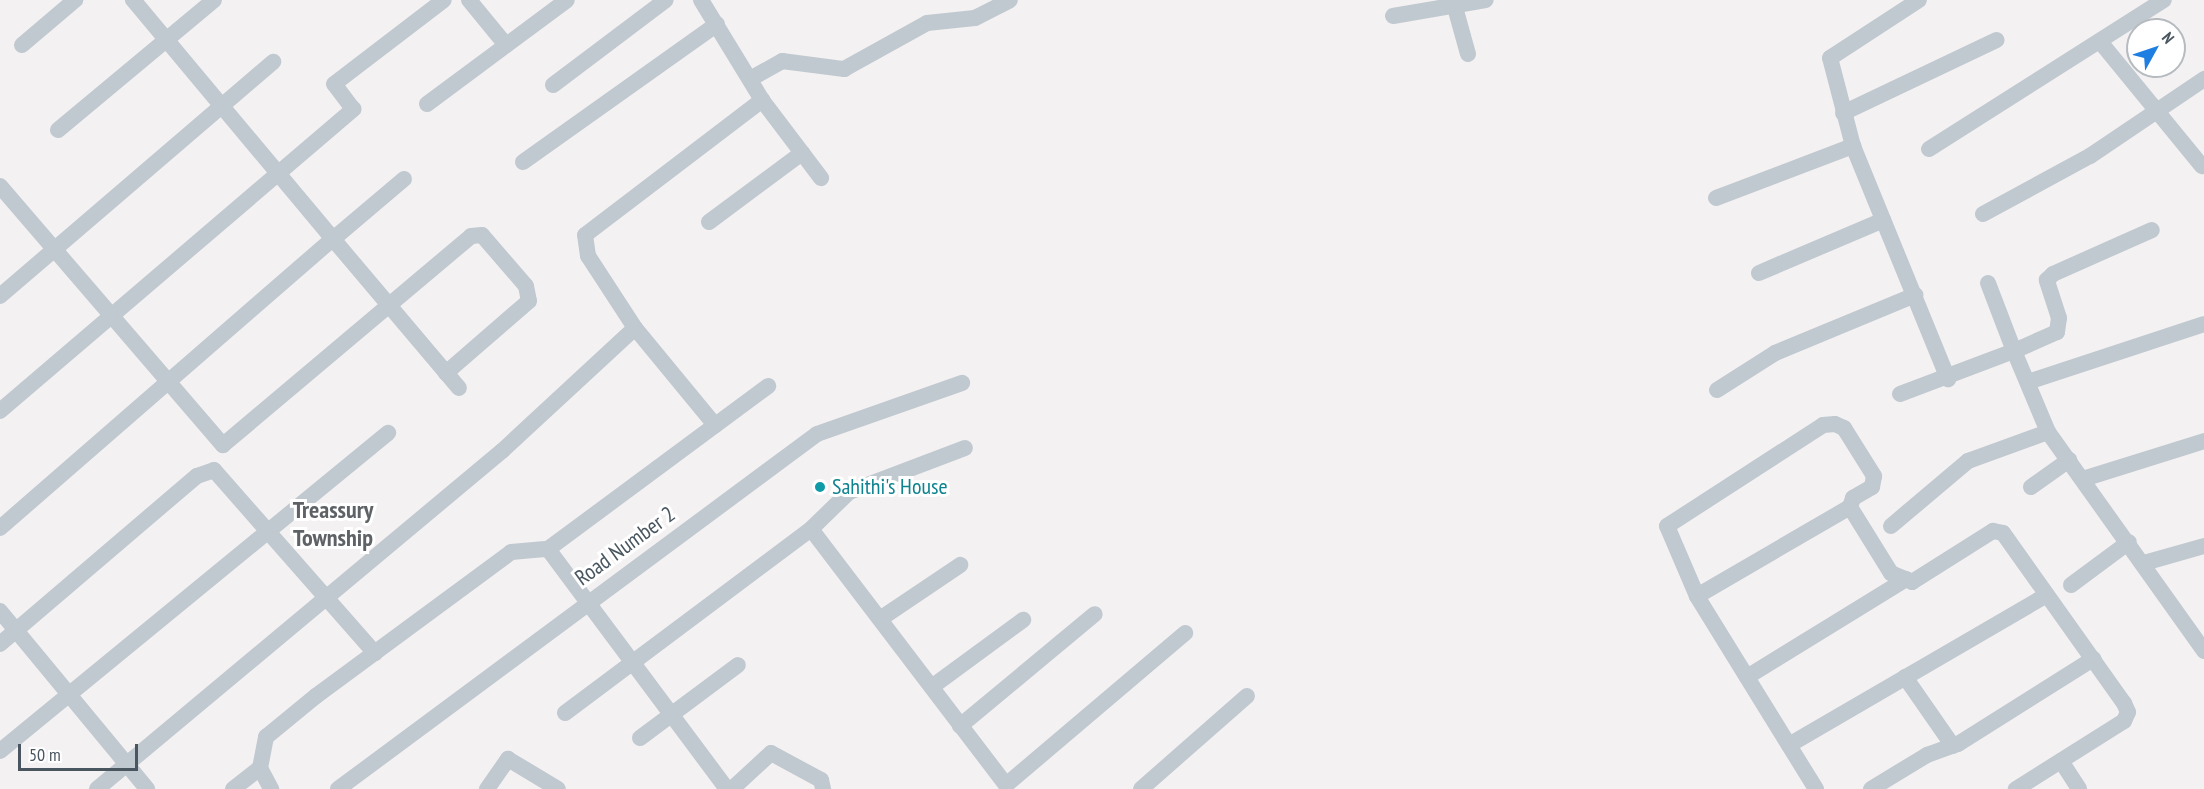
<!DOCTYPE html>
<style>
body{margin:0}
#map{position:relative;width:2204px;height:789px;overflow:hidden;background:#f4f1f2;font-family:"PT Sans Narrow",sans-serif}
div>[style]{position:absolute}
.street>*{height:16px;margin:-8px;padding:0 8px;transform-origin:8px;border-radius:8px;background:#c0c9d0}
.dots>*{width:16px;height:16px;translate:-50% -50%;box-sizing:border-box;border:3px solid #fff;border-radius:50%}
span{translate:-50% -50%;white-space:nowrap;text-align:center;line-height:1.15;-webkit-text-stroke:6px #fff;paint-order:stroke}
.culture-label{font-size:22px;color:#0d838f}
.left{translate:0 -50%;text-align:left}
.street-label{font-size:22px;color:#49565f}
.neighbourhood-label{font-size:24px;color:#5e6266;font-weight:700}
.north{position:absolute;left:2126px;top:18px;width:60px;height:60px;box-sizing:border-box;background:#fff;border:2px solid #b6bbbf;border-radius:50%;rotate:50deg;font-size:16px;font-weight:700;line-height:24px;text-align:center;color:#49565f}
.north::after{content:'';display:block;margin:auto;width:21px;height:27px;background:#1e7ee1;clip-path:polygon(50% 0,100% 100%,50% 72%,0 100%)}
.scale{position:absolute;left:18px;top:744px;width:120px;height:27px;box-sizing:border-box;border:3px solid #49565f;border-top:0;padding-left:8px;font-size:18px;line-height:21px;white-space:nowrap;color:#49565f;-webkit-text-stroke:4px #fff;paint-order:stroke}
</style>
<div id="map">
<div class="street">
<div style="left:469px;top:0;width:58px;rotate:50.6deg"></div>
<div style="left:701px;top:0;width:117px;rotate:58.6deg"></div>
<div style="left:762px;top:100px;width:98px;rotate:52.9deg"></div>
<div style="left:1453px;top:0;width:56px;rotate:74.5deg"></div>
<div style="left:1393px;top:16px;width:94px;rotate:-9.8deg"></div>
<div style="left:2102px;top:44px;width:158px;rotate:50.7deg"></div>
<div style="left:22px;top:45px;width:70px;rotate:-40.3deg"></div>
<div style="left:750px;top:79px;width:37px;rotate:-29deg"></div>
<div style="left:782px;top:61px;width:63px;rotate:7.4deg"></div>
<div style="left:844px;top:69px;width:95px;rotate:-29deg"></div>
<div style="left:927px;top:23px;width:48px;rotate:-5.9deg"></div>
<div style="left:975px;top:18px;width:39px;rotate:-27deg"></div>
<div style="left:553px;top:85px;width:141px;rotate:-37deg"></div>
<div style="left:427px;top:104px;width:174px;rotate:-36.6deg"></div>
<div style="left:1843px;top:113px;width:170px;rotate:-25.4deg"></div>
<div style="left:58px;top:130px;width:203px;rotate:-39.8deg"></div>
<div style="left:1853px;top:146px;width:91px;rotate:-104.6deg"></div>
<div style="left:1830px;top:58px;width:106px;rotate:-33.1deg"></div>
<div style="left:1929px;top:149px;width:278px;rotate:-32.4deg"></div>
<div style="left:523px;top:162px;width:238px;rotate:-35.4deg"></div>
<div style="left:404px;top:179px;width:93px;rotate:139.8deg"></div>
<div style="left:333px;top:239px;width:195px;rotate:49.8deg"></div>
<div style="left:0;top:186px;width:342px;rotate:49.3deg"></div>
<div style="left:223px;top:445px;width:324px;rotate:-40.1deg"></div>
<div style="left:471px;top:236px;width:11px;rotate:-5deg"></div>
<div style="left:482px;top:235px;width:67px;rotate:49.2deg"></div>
<div style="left:526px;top:286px;width:15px;rotate:79deg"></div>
<div style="left:529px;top:301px;width:110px;rotate:139.1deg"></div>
<div style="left:1716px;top:198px;width:147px;rotate:-20.8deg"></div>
<div style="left:1853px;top:146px;width:252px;rotate:67.8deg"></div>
<div style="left:1983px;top:214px;width:122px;rotate:-28.5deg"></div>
<div style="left:2090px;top:156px;width:138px;rotate:-34deg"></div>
<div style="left:709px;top:222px;width:116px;rotate:-36.6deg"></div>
<div style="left:1759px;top:273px;width:135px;rotate:-23.1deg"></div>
<div style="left:1988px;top:283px;width:73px;rotate:69.1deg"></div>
<div style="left:2014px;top:351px;width:47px;rotate:-23.8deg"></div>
<div style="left:2057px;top:332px;width:14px;rotate:-82deg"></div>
<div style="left:2059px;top:318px;width:40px;rotate:-108deg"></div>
<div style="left:2047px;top:280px;width:8px;rotate:-45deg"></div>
<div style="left:2053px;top:274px;width:108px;rotate:-24deg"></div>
<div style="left:0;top:296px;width:360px;rotate:-40.6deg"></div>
<div style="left:635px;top:328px;width:86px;rotate:-123.1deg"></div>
<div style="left:588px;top:256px;width:21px;rotate:-98deg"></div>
<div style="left:585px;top:235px;width:223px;rotate:-37.3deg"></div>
<div style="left:2028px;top:382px;width:185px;rotate:-18.2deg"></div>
<div style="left:1717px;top:390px;width:69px;rotate:-32.5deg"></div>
<div style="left:1775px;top:353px;width:152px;rotate:-22.5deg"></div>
<div style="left:1900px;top:394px;width:122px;rotate:-20.7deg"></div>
<div style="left:2014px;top:351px;width:88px;rotate:67.2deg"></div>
<div style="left:2048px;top:432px;width:269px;rotate:54.5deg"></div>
<div style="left:0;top:411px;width:465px;rotate:-40.5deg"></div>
<div style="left:353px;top:109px;width:31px;rotate:-127deg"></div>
<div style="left:334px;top:84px;width:138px;rotate:-37.4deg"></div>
<div style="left:2083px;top:479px;width:127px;rotate:-17.4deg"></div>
<div style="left:2031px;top:487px;width:47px;rotate:-35.4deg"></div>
<div style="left:1891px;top:526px;width:101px;rotate:-40.2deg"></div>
<div style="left:1968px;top:461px;width:85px;rotate:-19.9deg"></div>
<div style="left:0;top:528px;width:441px;rotate:-41deg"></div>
<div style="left:333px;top:239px;width:312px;rotate:-129.9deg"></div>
<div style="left:811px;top:529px;width:53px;rotate:-44.2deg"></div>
<div style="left:849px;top:492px;width:124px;rotate:-20.8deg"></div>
<div style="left:548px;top:549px;width:299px;rotate:53.3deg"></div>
<div style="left:2144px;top:563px;width:62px;rotate:-15.8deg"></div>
<div style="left:2071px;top:585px;width:72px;rotate:-36.6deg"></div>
<div style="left:1697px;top:596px;width:177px;rotate:-30.2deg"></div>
<div style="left:0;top:611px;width:231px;rotate:50.4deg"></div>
<div style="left:880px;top:619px;width:97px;rotate:-34deg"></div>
<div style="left:0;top:644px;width:259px;rotate:-40.5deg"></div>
<div style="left:197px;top:476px;width:18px;rotate:-19deg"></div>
<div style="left:214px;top:470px;width:244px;rotate:48.7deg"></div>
<div style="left:1747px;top:677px;width:187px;rotate:-31.6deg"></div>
<div style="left:1905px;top:677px;width:84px;rotate:55.2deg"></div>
<div style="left:933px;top:686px;width:112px;rotate:-36.3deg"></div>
<div style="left:565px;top:713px;width:307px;rotate:-36.8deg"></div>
<div style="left:811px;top:529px;width:322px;rotate:52.7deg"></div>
<div style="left:1006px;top:785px;width:235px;rotate:-40.3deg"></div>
<div style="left:960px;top:726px;width:175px;rotate:-39.7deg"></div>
<div style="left:640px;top:738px;width:122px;rotate:-36.7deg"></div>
<div style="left:1789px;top:745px;width:298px;rotate:-30.2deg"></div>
<div style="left:0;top:751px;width:502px;rotate:-39.34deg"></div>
<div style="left:2061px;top:761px;width:33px;rotate:57deg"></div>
<div style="left:260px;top:768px;width:24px;rotate:62deg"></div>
<div style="left:97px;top:789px;width:528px;rotate:-39.85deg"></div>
<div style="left:502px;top:451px;width:181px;rotate:-42.8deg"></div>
<div style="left:635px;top:328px;width:126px;rotate:50.5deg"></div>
<div style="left:233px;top:789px;width:34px;rotate:-38deg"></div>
<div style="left:260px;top:768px;width:32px;rotate:-79deg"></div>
<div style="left:266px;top:737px;width:65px;rotate:-39.4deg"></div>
<div style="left:316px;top:696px;width:242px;rotate:-36.4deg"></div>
<div style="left:511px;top:552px;width:37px;rotate:-5deg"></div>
<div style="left:548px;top:549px;width:274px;rotate:-36.5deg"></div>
<div style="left:338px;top:789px;width:596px;rotate:-36.54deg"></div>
<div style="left:817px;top:434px;width:154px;rotate:-19.4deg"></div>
<div style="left:487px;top:789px;width:37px;rotate:-55deg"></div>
<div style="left:508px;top:759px;width:58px;rotate:31deg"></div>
<div style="left:732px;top:789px;width:53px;rotate:-42.7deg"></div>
<div style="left:771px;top:753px;width:57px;rotate:28.4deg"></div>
<div style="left:821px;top:780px;width:9px;rotate:77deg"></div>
<div style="left:1141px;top:789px;width:141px;rotate:-41.3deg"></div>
<div style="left:1816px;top:789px;width:227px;rotate:-121.7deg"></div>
<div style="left:1697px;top:596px;width:76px;rotate:-113.2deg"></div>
<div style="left:1667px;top:526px;width:186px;rotate:-32.9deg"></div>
<div style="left:1823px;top:425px;width:12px;rotate:-5deg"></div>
<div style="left:1835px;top:424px;width:10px;rotate:24deg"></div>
<div style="left:1844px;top:428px;width:57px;rotate:58deg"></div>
<div style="left:1874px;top:476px;width:11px;rotate:100deg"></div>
<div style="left:1872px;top:487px;width:22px;rotate:150deg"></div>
<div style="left:1853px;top:498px;width:9px;rotate:108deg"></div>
<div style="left:1850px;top:507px;width:78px;rotate:58.2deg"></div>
<div style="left:1891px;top:573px;width:23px;rotate:23deg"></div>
<div style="left:1912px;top:582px;width:96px;rotate:-32.2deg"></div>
<div style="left:1993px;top:531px;width:10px;rotate:11deg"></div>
<div style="left:2003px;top:533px;width:209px;rotate:54.6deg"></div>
<div style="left:2124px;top:703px;width:10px;rotate:66deg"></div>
<div style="left:2128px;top:712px;width:10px;rotate:114deg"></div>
<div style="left:2124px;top:721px;width:128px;rotate:147.8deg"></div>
<div style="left:1871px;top:789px;width:66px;rotate:-31.3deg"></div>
<div style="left:1927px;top:755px;width:33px;rotate:-20deg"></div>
<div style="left:1958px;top:744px;width:160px;rotate:-32.2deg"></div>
</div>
<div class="dots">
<div style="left:820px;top:487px;background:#0f9aa8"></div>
</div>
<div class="culture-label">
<span class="left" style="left:832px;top:487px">Sahithi's House</span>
</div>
<div class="street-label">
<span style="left:625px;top:546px;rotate:-36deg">Road Number 2</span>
</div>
<div class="neighbourhood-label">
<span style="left:333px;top:524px">Treassury<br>Township</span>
</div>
<div class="north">N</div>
<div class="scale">50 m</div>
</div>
